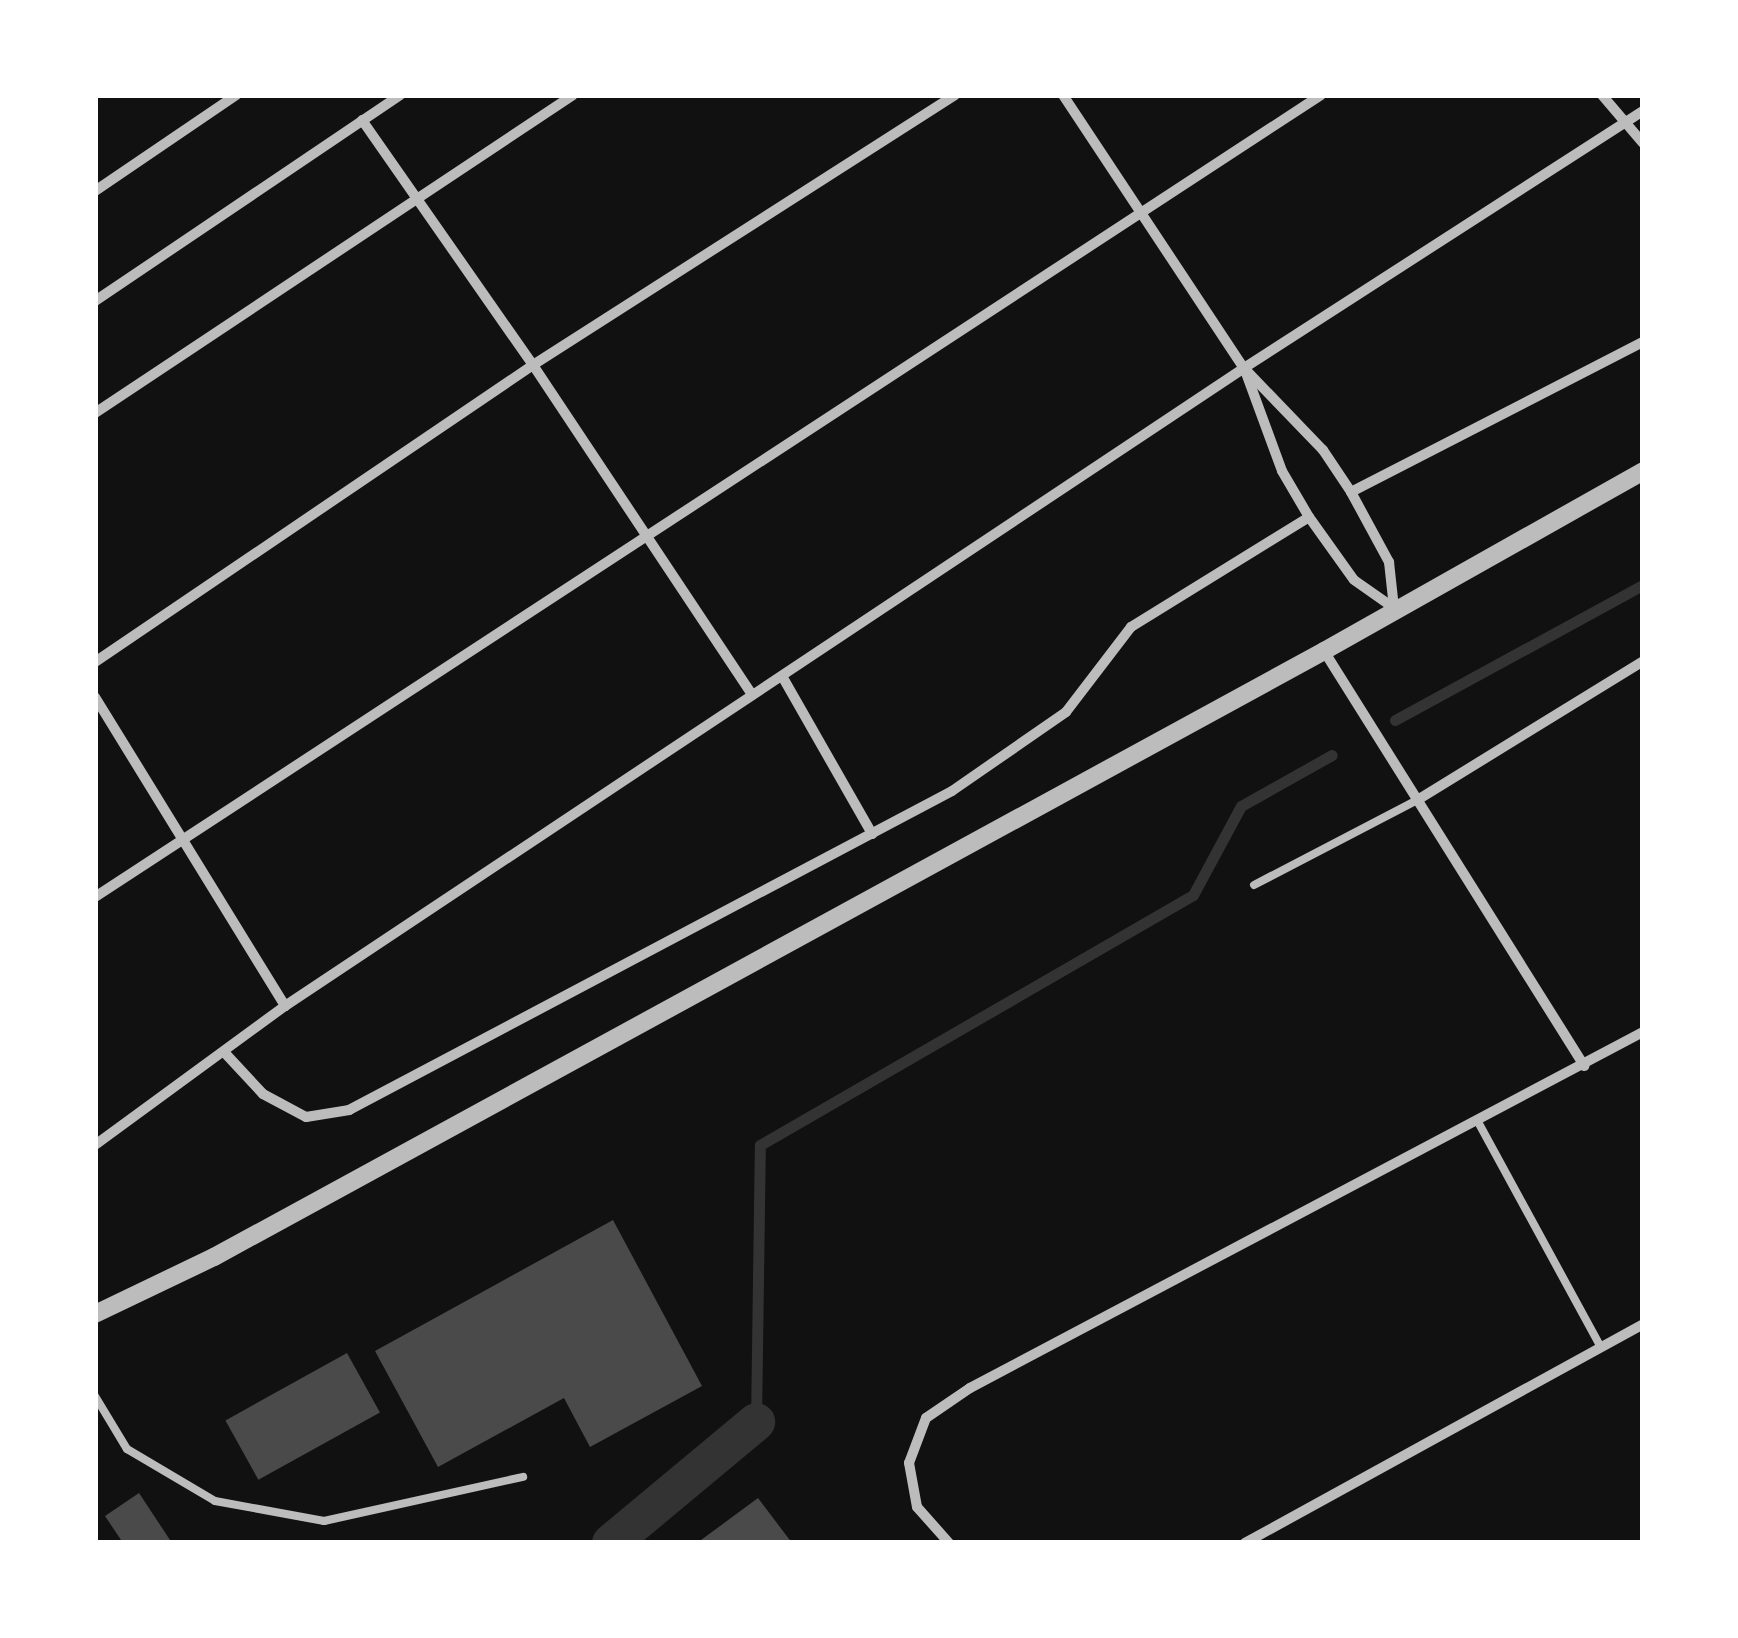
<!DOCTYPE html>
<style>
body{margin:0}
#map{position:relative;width:1738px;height:1638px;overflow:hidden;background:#111;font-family:"Source Sans 3",sans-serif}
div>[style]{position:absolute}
.stream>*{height:11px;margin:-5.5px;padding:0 5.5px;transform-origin:5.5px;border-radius:5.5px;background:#333}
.canal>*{height:38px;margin:-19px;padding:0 19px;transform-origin:19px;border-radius:19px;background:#333}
.building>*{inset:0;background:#4a4a4a;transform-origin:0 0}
.service>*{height:8px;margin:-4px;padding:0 4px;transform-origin:4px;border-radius:4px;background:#bcbcbc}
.minor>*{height:10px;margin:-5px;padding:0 5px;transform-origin:5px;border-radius:5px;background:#bcbcbc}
.tertiary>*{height:18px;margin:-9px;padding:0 9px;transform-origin:9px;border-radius:9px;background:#bcbcbc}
span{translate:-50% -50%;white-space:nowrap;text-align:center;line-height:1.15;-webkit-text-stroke:9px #fff;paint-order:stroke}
.frame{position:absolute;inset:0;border:98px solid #fff;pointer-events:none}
</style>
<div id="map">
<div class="stream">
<div style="left:1395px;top:720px;width:282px;rotate:-28.6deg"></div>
<div style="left:756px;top:1422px;width:277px;rotate:-89.2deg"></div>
<div style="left:760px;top:1145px;width:500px;rotate:-30deg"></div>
<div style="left:1193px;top:895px;width:101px;rotate:-61.7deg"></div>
<div style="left:1241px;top:806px;width:104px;rotate:-29.3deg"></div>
</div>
<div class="canal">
<div style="left:611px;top:1543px;width:189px;rotate:-39.8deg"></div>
</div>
<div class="building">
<div style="clip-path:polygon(613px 1220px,702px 1386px,590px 1447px,564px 1398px,438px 1467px,375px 1351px)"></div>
<div style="left:347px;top:1353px;width:68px;height:139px;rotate:61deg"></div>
<div style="clip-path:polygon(139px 1493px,172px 1543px,123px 1543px,105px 1516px)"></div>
<div style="clip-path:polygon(758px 1498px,792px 1543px,697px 1543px)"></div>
</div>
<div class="service">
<div style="left:1254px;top:885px;width:186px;rotate:-27.5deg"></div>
<div style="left:1477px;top:1120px;width:259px;rotate:61.4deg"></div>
<div style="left:95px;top:1396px;width:62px;rotate:58.9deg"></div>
<div style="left:127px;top:1449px;width:102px;rotate:30.6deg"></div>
<div style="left:215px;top:1501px;width:111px;rotate:10.4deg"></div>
<div style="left:324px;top:1521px;width:204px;rotate:-12.5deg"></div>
</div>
<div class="minor">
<div style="left:1063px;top:95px;width:328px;rotate:56.5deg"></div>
<div style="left:1244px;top:368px;width:114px;rotate:46.1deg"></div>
<div style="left:1323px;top:450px;width:50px;rotate:56.3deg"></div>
<div style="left:1351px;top:492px;width:80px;rotate:61.5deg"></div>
<div style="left:1389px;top:562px;width:46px;rotate:83.8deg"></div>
<div style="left:1602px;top:95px;width:63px;rotate:49.5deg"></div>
<div style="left:362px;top:120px;width:299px;rotate:55.1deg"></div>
<div style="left:533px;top:365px;width:396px;rotate:56.4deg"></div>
<div style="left:95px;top:191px;width:171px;rotate:-34.2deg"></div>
<div style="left:95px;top:301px;width:368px;rotate:-34deg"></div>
<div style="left:1246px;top:373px;width:104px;rotate:69.8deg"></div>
<div style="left:1282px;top:471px;width:53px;rotate:59.6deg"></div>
<div style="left:1309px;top:517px;width:77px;rotate:54.5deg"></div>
<div style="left:1354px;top:580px;width:49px;rotate:35deg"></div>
<div style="left:95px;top:413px;width:574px;rotate:-33.63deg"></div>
<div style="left:1351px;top:492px;width:328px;rotate:-27.2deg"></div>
<div style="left:1324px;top:651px;width:490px;rotate:57.9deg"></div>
<div style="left:95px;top:662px;width:529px;rotate:-34.14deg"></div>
<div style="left:533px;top:365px;width:501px;rotate:-32.61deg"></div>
<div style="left:782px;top:676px;width:182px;rotate:60.3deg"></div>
<div style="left:95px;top:697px;width:363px;rotate:58.4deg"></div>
<div style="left:1419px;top:799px;width:263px;rotate:-31.6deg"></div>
<div style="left:95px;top:897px;width:1465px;rotate:-33.19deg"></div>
<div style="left:224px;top:1052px;width:57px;rotate:47.1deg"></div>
<div style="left:263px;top:1094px;width:49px;rotate:28.1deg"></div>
<div style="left:306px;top:1117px;width:44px;rotate:-9.2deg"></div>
<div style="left:349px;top:1110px;width:682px;rotate:-27.88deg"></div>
<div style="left:952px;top:791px;width:139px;rotate:-34.7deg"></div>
<div style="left:1066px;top:712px;width:107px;rotate:-52.6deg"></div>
<div style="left:1131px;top:627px;width:209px;rotate:-31.7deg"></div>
<div style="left:95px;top:1145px;width:235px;rotate:-36.2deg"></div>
<div style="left:285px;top:1006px;width:1152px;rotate:-33.63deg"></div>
<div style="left:1244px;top:368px;width:475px;rotate:-32.8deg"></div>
<div style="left:949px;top:1543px;width:48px;rotate:-131.6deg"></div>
<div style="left:917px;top:1507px;width:45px;rotate:-100.3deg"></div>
<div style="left:909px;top:1463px;width:48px;rotate:-69.3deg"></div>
<div style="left:926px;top:1418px;width:53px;rotate:-34.3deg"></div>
<div style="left:970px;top:1388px;width:761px;rotate:-27.88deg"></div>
<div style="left:1245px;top:1543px;width:454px;rotate:-28.8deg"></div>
</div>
<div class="tertiary">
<div style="left:95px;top:1314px;width:132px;rotate:-25.6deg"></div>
<div style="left:214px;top:1257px;width:1265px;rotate:-28.63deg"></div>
<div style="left:1324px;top:651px;width:366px;rotate:-29.4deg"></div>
</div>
<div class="frame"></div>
</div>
